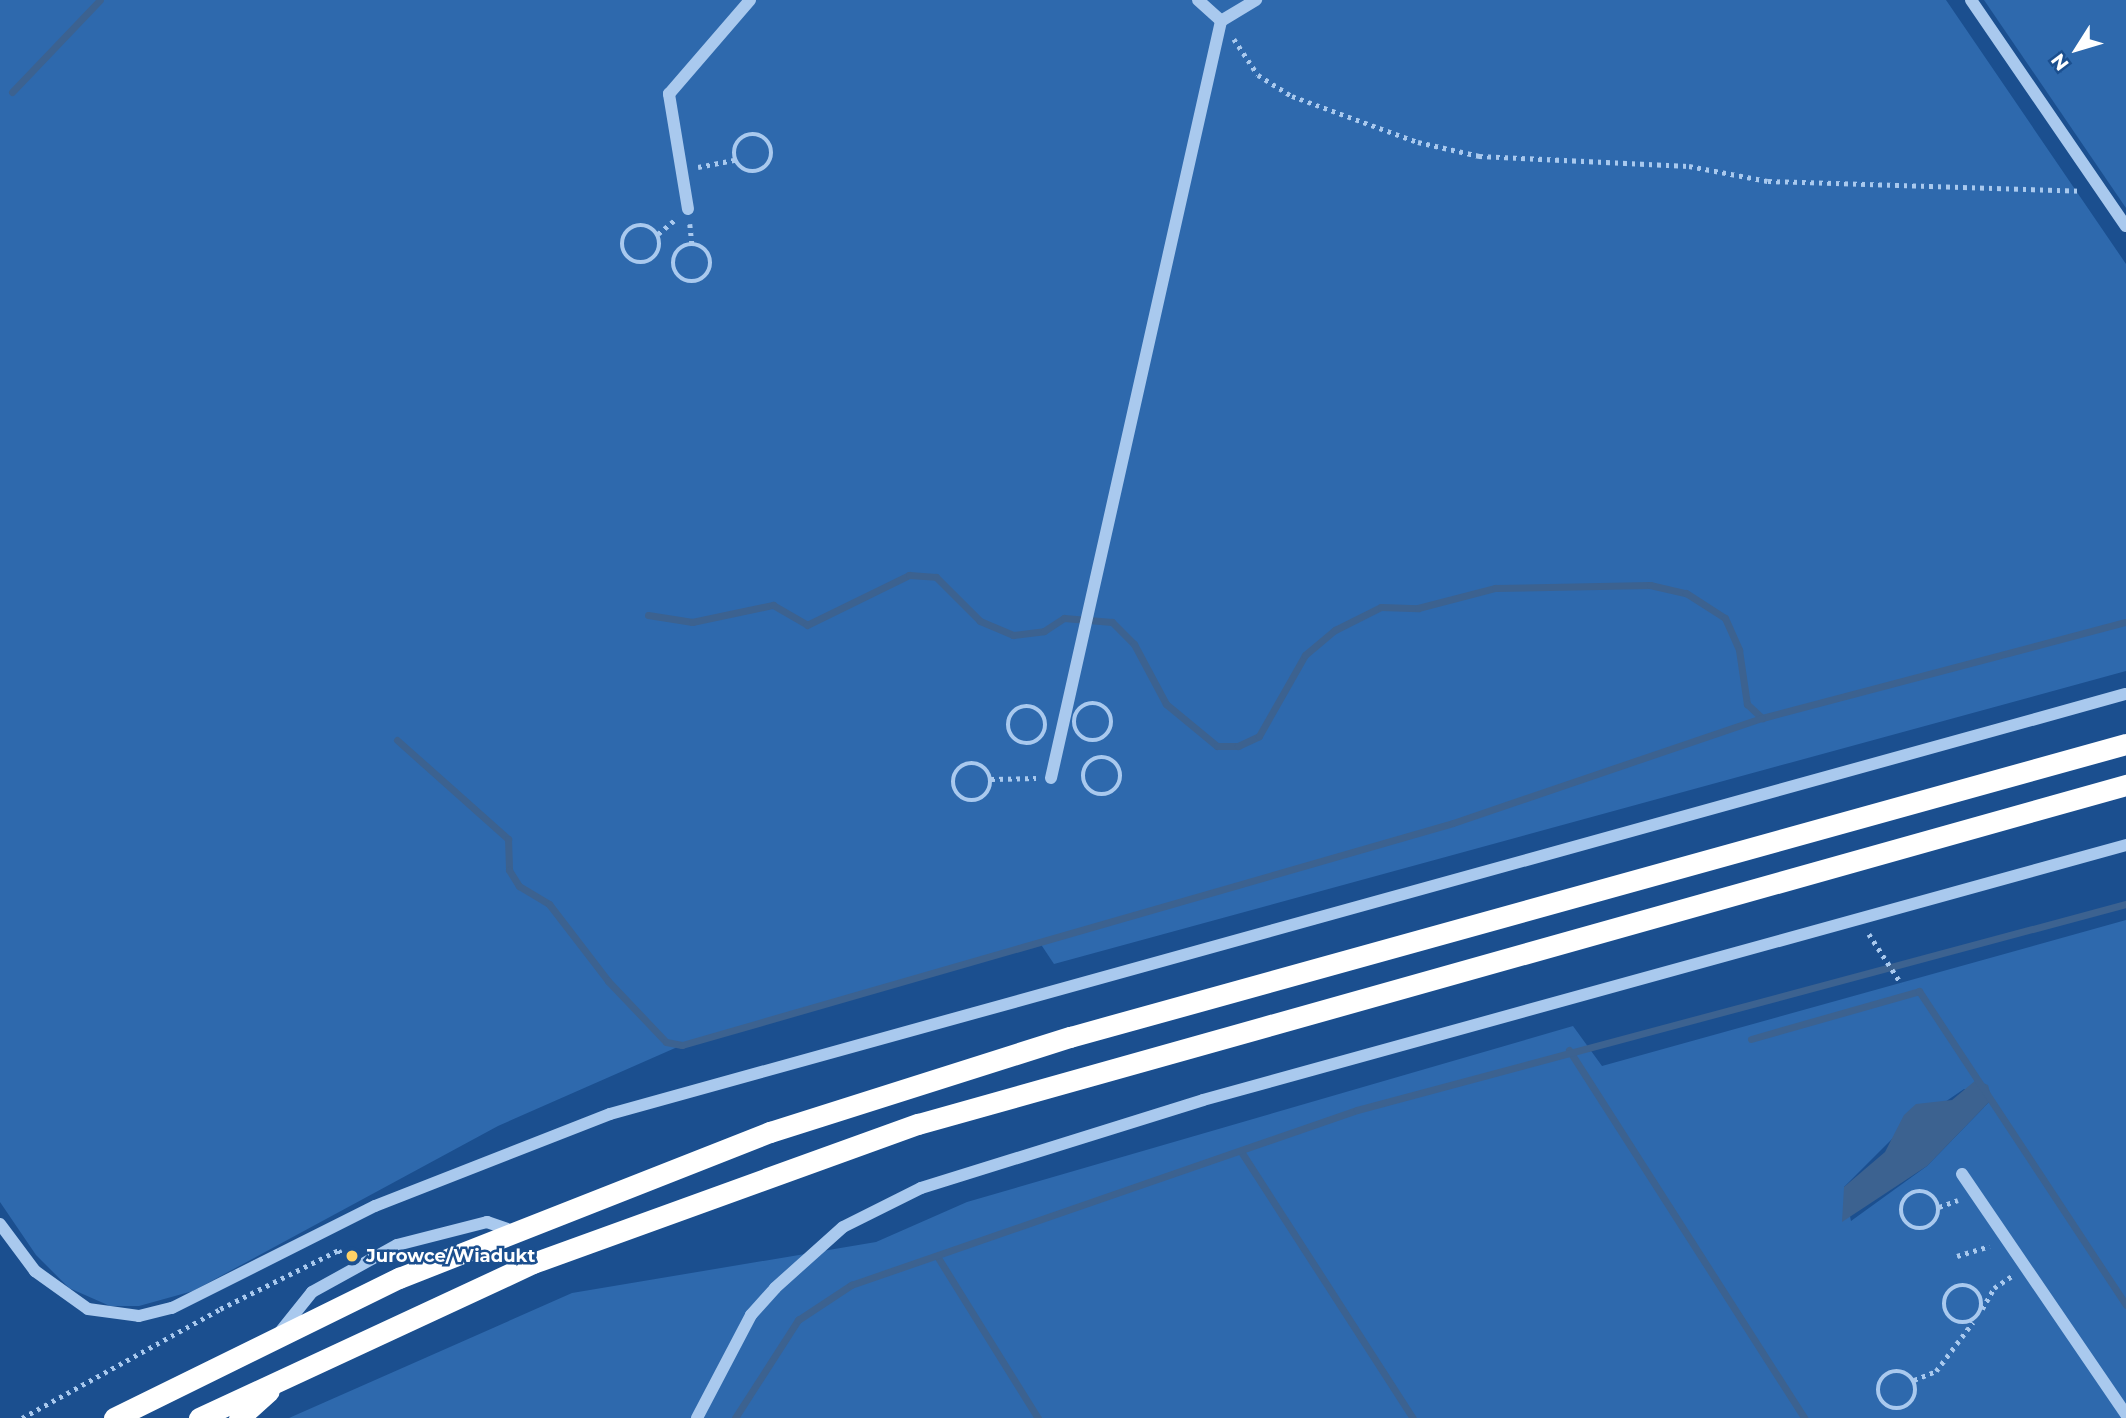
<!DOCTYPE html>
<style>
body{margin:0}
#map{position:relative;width:2126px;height:1418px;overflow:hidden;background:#1b4f8f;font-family:Montserrat,sans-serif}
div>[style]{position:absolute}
.green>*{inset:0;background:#2e69ad}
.water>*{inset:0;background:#3c6290}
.stream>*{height:7px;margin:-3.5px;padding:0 3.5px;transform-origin:3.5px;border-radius:3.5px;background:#3c6290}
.path>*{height:4.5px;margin-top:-2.25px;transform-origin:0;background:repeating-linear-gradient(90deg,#a9c9ee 0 3.5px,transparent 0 8.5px)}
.path>.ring{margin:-2.25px;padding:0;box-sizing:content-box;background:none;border:4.5px solid #a9c9ee;border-radius:50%}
.minor>*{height:12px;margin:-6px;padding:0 6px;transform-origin:6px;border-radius:6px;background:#a9c9ee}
.highway>*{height:21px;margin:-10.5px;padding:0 10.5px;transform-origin:10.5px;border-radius:10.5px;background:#fff}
.dots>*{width:19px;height:19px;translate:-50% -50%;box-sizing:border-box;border:4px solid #1b4f8f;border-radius:50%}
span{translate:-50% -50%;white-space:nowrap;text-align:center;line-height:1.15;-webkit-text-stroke:5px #1b4f8f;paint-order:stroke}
.poi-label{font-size:18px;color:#fff;font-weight:700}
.left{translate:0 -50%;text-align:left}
.north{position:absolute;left:2042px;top:14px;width:70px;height:70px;-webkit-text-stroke:5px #1b4f8f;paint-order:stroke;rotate:233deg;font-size:19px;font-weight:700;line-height:28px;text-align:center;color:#fff}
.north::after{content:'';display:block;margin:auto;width:24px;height:32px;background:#fff;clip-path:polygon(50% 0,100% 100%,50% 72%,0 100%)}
</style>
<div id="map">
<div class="green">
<div style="clip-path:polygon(0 0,1946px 0,2126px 264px,2126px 671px,1054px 964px,1040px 943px,682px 1045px,498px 1126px,193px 1291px,139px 1306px,110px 1306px,69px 1288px,36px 1255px,0 1202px)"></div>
<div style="clip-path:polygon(1984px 0,2126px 0,2126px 208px)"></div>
<div style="clip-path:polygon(evenodd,2126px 920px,2126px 1418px,289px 1418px,572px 1293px,876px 1242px,967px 1202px,1573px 1026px,1602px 1066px,2126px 920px,1964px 1089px,1992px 1099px,1927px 1166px,1851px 1221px,1844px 1187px,1895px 1136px,1964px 1089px)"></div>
</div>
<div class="water">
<div style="clip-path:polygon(1976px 1080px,1988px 1085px,1992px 1099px,1927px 1166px,1842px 1222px,1844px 1187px,1885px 1152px,1904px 1115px,1916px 1104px,1952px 1100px)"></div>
</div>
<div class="stream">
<div style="left:12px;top:92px;width:127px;rotate:-46.3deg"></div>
<div style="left:648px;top:615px;width:45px;rotate:9deg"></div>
<div style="left:692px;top:622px;width:83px;rotate:-11.9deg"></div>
<div style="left:773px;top:605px;width:39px;rotate:30deg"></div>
<div style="left:807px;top:625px;width:114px;rotate:-26.1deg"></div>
<div style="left:909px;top:575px;width:27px;rotate:4deg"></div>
<div style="left:936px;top:577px;width:62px;rotate:45deg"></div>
<div style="left:980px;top:621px;width:36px;rotate:23deg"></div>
<div style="left:1013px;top:635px;width:31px;rotate:-7deg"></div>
<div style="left:1044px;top:631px;width:24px;rotate:-33deg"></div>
<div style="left:1064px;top:618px;width:48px;rotate:4.8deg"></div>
<div style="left:1112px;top:622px;width:31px;rotate:45deg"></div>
<div style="left:1134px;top:644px;width:68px;rotate:61.9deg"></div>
<div style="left:1166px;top:704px;width:66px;rotate:39.5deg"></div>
<div style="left:1217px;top:746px;width:21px"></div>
<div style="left:1238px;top:746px;width:23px;rotate:-25deg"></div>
<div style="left:1259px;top:736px;width:93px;rotate:-60.4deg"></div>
<div style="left:1305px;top:655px;width:39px;rotate:-40deg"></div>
<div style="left:1335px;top:630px;width:51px;rotate:-26.6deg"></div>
<div style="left:1381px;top:607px;width:37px;rotate:2deg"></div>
<div style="left:1418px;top:608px;width:80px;rotate:-14.6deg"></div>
<div style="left:1495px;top:588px;width:155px;rotate:-1.1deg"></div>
<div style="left:1650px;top:585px;width:37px;rotate:13deg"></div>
<div style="left:1686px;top:593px;width:46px;rotate:32.7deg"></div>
<div style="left:1725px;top:618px;width:35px;rotate:66deg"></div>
<div style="left:1739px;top:650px;width:55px;rotate:81.6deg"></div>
<div style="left:1747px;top:704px;width:21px;rotate:43deg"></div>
<div style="left:1762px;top:718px;width:376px;rotate:-14.8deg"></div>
<div style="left:397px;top:740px;width:149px;rotate:41.7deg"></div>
<div style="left:508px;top:839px;width:31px;rotate:88deg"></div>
<div style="left:509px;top:870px;width:19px;rotate:58deg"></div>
<div style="left:519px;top:886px;width:35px;rotate:31deg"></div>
<div style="left:549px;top:904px;width:97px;rotate:52.5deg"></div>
<div style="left:608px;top:981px;width:84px;rotate:46.4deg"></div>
<div style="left:666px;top:1042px;width:16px;rotate:11deg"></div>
<div style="left:682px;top:1045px;width:802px;rotate:-16.06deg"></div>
<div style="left:1453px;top:823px;width:326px;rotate:-18.8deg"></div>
<div style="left:1751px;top:1039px;width:175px;rotate:-15.9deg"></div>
<div style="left:1919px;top:991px;width:376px;rotate:56.6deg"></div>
<div style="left:1569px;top:1050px;width:437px;rotate:57.4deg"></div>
<div style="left:1242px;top:1153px;width:315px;rotate:57.2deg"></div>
<div style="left:937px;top:1256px;width:191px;rotate:58.1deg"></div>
<div style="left:735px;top:1418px;width:117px;rotate:-57.3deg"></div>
<div style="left:798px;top:1320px;width:64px;rotate:-33.4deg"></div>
<div style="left:851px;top:1285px;width:535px;rotate:-19.08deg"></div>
<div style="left:1357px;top:1110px;width:796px;rotate:-15deg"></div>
</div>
<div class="path">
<div style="left:1234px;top:39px;width:43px;rotate:56.3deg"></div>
<div style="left:1258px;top:75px;width:40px;rotate:32deg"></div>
<div style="left:1292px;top:96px;width:134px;rotate:20.1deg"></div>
<div style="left:1418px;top:142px;width:63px;rotate:12.9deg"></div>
<div style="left:1479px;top:156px;width:210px;rotate:2.7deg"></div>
<div style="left:1689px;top:166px;width:80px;rotate:10.8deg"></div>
<div style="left:1768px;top:181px;width:313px;rotate:1.8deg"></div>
<div class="ring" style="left:734px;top:134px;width:33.5px;height:33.5px"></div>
<div style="left:698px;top:167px;width:38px;rotate:-11deg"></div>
<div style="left:690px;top:224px;width:20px;rotate:84deg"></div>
<div class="ring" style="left:622px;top:225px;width:33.5px;height:33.5px"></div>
<div style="left:658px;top:234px;width:25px;rotate:-40deg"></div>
<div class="ring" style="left:673px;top:244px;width:33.5px;height:33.5px"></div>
<div class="ring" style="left:1074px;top:703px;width:33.5px;height:33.5px"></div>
<div class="ring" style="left:1008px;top:706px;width:33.5px;height:33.5px"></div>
<div class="ring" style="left:1083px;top:757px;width:33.5px;height:33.5px"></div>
<div class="ring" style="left:953px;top:763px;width:33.5px;height:33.5px"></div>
<div style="left:991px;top:779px;width:45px;rotate:-1.3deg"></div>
<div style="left:1869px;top:934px;width:59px;rotate:56.9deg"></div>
<div class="ring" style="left:1901px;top:1191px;width:33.5px;height:33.5px"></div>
<div style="left:1939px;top:1207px;width:20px;rotate:-20deg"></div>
<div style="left:1957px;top:1256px;width:34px;rotate:-17deg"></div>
<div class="ring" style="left:1944px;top:1285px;width:33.5px;height:33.5px"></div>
<div style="left:1982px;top:1309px;width:24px;rotate:-60deg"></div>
<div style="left:1994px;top:1288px;width:23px;rotate:-34deg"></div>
<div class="ring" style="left:1878px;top:1371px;width:33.5px;height:33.5px"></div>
<div style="left:1914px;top:1380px;width:24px;rotate:-22deg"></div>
<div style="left:1936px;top:1371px;width:61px;rotate:-52.9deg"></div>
<div style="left:22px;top:1418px;width:226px;rotate:-28.8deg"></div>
<div style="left:220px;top:1309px;width:133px;rotate:-26.4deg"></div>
<div style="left:339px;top:1250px;width:7px;rotate:63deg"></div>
</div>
<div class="minor">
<div style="left:1198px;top:0;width:31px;rotate:42deg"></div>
<div style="left:1971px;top:0;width:274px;rotate:55.6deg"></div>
<div style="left:688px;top:209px;width:117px;rotate:-99.4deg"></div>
<div style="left:669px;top:94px;width:124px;rotate:-49.2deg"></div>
<div style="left:1051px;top:778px;width:776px;rotate:-77.34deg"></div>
<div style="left:1221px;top:21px;width:41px;rotate:-31deg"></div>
<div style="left:1962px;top:1174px;width:291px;rotate:55.7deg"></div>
<div style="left:0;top:1224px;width:59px;rotate:53.3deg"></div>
<div style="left:35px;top:1271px;width:65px;rotate:35.6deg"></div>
<div style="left:88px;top:1309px;width:51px;rotate:7.8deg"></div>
<div style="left:139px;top:1316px;width:34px;rotate:-14deg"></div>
<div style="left:172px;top:1308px;width:227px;rotate:-26.7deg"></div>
<div style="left:375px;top:1206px;width:252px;rotate:-21.4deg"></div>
<div style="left:610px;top:1114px;width:1573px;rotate:-15.49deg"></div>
<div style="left:280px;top:1332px;width:51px;rotate:-51.3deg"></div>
<div style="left:312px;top:1292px;width:97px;rotate:-28.9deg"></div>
<div style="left:397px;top:1245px;width:93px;rotate:-14.3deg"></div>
<div style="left:487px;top:1222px;width:24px;rotate:19deg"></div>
<div style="left:697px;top:1418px;width:116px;rotate:-62.3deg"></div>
<div style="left:751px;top:1315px;width:36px;rotate:-48deg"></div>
<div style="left:775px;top:1288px;width:91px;rotate:-41.9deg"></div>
<div style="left:843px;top:1227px;width:87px;rotate:-26.6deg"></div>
<div style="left:921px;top:1188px;width:295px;rotate:-17.3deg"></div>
<div style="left:1203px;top:1100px;width:958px;rotate:-15.44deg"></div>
</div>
<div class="highway">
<div style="left:114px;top:1418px;width:318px;rotate:-26.2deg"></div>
<div style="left:399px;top:1278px;width:399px;rotate:-21.5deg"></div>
<div style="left:770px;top:1132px;width:315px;rotate:-17.6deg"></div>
<div style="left:1070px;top:1037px;width:1096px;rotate:-15.51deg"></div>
<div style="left:199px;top:1418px;width:368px;rotate:-24.9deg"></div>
<div style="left:533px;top:1263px;width:409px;rotate:-19.9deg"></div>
<div style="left:918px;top:1124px;width:1255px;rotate:-15.68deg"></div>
<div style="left:239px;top:1418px;width:40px;rotate:-42deg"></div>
</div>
<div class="dots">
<div style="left:352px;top:1256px;background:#ffd166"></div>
</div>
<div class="poi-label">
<span class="left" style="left:366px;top:1256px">Jurowce/Wiadukt</span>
</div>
<div class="north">N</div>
</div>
